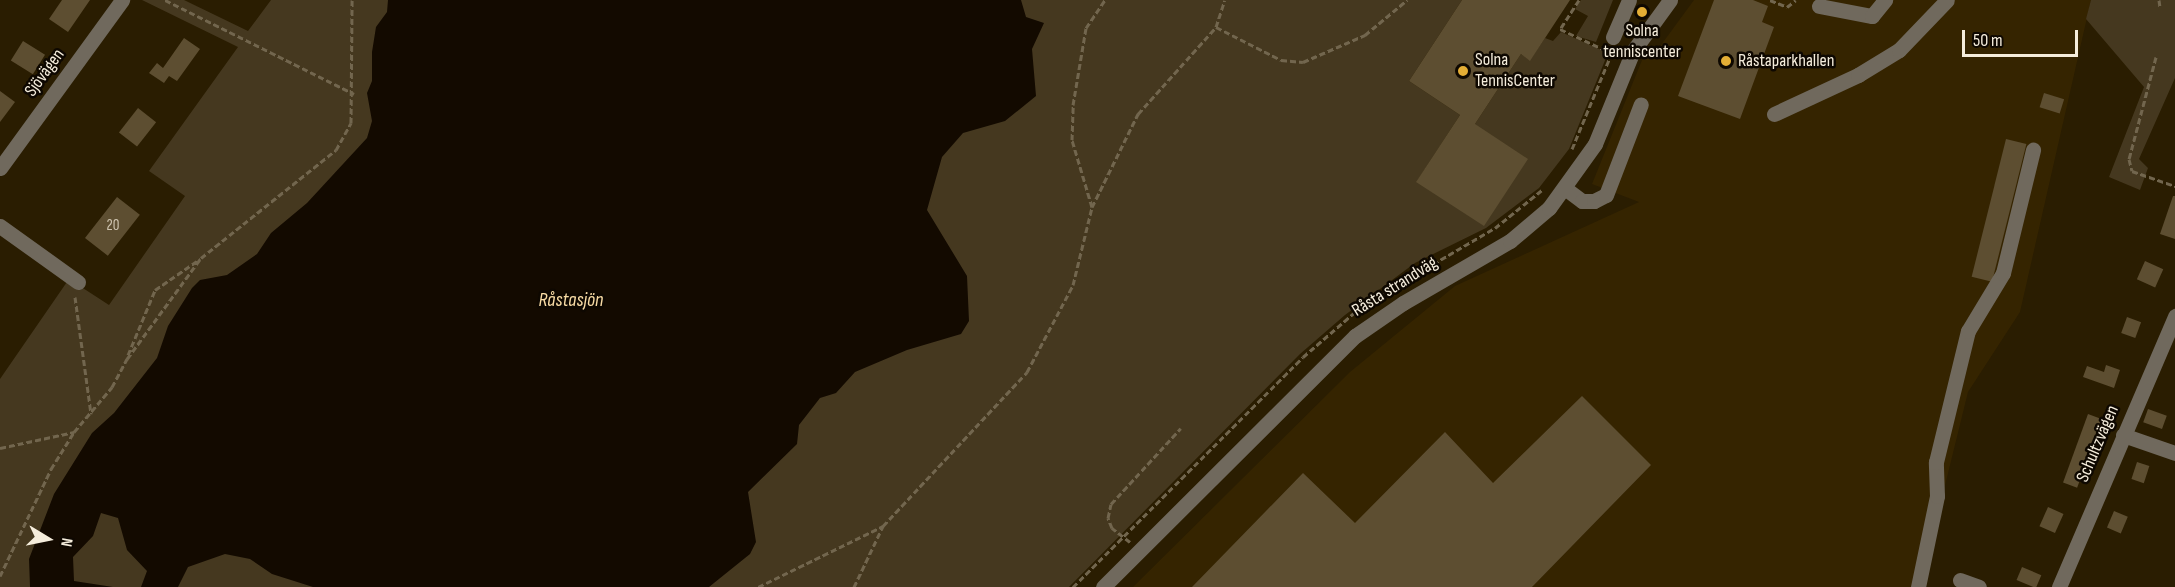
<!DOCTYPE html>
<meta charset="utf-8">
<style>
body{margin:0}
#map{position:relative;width:2175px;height:587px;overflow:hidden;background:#2a1d01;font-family:"Sofia Sans Condensed",sans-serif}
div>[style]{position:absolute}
.built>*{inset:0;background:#352400}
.green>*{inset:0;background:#45381f}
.water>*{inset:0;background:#130a00}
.building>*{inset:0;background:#5d4e31;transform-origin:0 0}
.path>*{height:3px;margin-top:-1.5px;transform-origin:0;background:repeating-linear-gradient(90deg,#72664e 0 6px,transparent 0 9px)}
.minor>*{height:15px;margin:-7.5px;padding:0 7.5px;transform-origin:7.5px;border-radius:7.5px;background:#70695d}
.dots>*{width:16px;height:16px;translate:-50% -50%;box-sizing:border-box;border:3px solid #0e0801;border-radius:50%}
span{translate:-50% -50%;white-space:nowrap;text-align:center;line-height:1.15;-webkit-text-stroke:5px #0e0801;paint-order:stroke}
.number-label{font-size:15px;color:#cfc5b1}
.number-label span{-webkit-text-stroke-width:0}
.poi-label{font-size:18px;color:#f5eddc}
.left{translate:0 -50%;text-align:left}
.street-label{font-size:18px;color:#f5eddc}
.water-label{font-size:20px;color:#f9dca5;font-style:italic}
.north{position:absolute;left:18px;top:509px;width:60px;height:60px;-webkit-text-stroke:4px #0e0801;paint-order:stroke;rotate:100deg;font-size:16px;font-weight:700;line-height:24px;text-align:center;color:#f5eddc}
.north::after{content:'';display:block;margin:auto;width:21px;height:27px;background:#f5eddc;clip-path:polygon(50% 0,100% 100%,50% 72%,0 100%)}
.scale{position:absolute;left:1962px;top:30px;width:116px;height:27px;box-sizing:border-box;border:3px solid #f5eddc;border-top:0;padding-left:8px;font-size:18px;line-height:21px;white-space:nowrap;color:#f5eddc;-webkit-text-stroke:4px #0e0801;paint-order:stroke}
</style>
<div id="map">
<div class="built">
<div style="clip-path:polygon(1694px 0,2091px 0,2020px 312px,1968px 392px,1920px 587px,1133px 587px,1350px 372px,1455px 286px,1639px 202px,1592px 184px,1642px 60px,1661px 45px)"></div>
</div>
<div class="green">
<div style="clip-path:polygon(142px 0,184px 0,248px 31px,271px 0,1462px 0,1409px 81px,1460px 115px,1417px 181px,1475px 124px,1521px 54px,1530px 60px,1545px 38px,1553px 41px,1561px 32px,1608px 53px,1569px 149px,1539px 188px,1486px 228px,1415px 263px,1345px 315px,1300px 354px,1069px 587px,0 587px,0 379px,69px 279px,109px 305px,185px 196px,149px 171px,238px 47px)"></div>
<div style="clip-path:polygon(1581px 0,1613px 0,1596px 42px,1576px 36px,1588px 16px,1575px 9px)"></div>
<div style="clip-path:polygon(2091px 0,2175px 0,2175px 78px,2139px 159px,2148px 168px,2140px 190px,2109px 177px,2144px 87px,2086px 19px)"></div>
</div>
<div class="water">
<div style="clip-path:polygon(388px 0,1021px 0,1026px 17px,1044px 23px,1032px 49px,1036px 96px,1005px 121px,963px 133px,942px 157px,927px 210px,967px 276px,969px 321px,961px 334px,907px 350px,855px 372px,836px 393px,820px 398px,799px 425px,797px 444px,748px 492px,756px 542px,750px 554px,709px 587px,313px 587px,272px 574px,250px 559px,225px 554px,188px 567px,178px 587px,141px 587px,147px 571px,127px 550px,118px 518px,101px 513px,93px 536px,73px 557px,74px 581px,113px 587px,30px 587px,29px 559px,54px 494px,92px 433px,114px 413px,157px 358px,168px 326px,192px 288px,200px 280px,227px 275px,257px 254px,271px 233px,307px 203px,367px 138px,372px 121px,367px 93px,372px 81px,372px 52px,376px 27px,387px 12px)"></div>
</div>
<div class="building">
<div style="clip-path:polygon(62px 0,90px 0,68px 32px,49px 19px)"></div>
<div style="clip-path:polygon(1462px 0,1570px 0,1530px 61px,1521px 54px,1475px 124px,1528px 159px,1484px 226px,1416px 182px,1460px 115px,1409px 81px)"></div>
<div style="clip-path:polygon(1714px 0,1753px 0,1768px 6px,1762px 22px,1774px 27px,1740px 119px,1678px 96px)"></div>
<div style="clip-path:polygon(184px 38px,200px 49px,177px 81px,169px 76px,164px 83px,149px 73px,157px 63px,163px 68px)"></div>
<div style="left:23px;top:41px;width:26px;height:23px;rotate:32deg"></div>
<div style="clip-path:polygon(0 91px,15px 102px,0 122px)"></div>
<div style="left:2044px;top:93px;width:21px;height:15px;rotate:17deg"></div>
<div style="left:138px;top:108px;width:23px;height:31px;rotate:38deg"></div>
<div style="left:2006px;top:139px;width:21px;height:142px;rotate:14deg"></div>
<div style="clip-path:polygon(2173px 196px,2175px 196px,2175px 239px,2160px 234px)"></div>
<div style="left:117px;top:197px;width:29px;height:52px;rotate:38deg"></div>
<div style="left:2145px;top:261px;width:20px;height:20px;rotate:24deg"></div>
<div style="left:2127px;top:317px;width:15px;height:17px;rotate:20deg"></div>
<div style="clip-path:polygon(2106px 365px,2120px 370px,2114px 388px,2083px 377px,2087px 366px,2104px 372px)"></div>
<div style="clip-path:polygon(1582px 396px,1651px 465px,1532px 587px,1192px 587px,1303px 473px,1355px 523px,1445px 432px,1493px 483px)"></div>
<div style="left:2148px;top:409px;width:20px;height:14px;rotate:20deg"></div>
<div style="left:2088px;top:414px;width:15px;height:73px;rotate:20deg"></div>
<div style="left:2137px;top:462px;width:13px;height:18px;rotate:18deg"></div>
<div style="left:2048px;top:507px;width:17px;height:21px;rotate:24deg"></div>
<div style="left:2114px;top:511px;width:15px;height:18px;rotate:23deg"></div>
<div style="left:2022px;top:567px;width:21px;height:14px;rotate:23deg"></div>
</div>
<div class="path">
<div style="left:165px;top:0;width:211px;rotate:26.4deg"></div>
<div style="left:1579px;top:0;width:35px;rotate:123deg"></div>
<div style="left:1560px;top:29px;width:47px;rotate:24.9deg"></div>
<div style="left:1770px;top:0;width:18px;rotate:22deg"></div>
<div style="left:1787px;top:7px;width:11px;rotate:-38deg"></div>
<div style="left:2159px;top:0;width:7px;rotate:82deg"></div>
<div style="left:1216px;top:27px;width:73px;rotate:26.9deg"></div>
<div style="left:1281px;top:60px;width:22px;rotate:5deg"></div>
<div style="left:1303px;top:62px;width:68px;rotate:-23.5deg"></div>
<div style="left:1365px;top:35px;width:55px;rotate:-39.8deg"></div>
<div style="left:2156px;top:57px;width:106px;rotate:104.8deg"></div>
<div style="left:2129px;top:159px;width:12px;rotate:76deg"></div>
<div style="left:2132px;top:171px;width:46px;rotate:19.2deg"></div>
<div style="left:1572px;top:149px;width:107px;rotate:-67.5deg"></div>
<div style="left:1092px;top:207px;width:70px;rotate:-106.6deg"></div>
<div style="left:1072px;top:140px;width:35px;rotate:-88deg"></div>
<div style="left:1073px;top:105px;width:78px;rotate:-80.4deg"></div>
<div style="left:1086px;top:28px;width:34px;rotate:-56deg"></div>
<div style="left:75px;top:297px;width:118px;rotate:82.2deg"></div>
<div style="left:128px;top:355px;width:70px;rotate:-67.4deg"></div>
<div style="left:155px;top:290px;width:55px;rotate:-34.6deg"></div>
<div style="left:0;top:448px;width:76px;rotate:-12.2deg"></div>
<div style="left:1130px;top:542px;width:23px;rotate:-142deg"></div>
<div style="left:1112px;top:528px;width:11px;rotate:-112deg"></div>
<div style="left:1108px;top:518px;width:14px;rotate:-78deg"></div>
<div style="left:1111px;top:504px;width:103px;rotate:-47.4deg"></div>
<div style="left:0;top:576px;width:119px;rotate:-64.5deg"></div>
<div style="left:51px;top:469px;width:44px;rotate:-58.1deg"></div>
<div style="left:74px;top:432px;width:59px;rotate:-49.8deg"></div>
<div style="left:112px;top:387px;width:32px;rotate:-62deg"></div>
<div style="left:127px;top:359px;width:125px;rotate:-53.8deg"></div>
<div style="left:201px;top:258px;width:173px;rotate:-38.7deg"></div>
<div style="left:336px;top:150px;width:31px;rotate:-61deg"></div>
<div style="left:351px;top:123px;width:123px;rotate:-89.5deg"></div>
<div style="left:758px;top:587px;width:139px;rotate:-26deg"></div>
<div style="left:854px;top:587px;width:68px;rotate:-64.6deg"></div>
<div style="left:883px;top:526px;width:211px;rotate:-46.9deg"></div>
<div style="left:1027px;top:372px;width:98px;rotate:-62.1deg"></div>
<div style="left:1073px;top:285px;width:80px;rotate:-76.3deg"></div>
<div style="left:1092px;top:207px;width:104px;rotate:-63.7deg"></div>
<div style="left:1138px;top:114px;width:117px;rotate:-48.1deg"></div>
<div style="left:1216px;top:27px;width:28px;rotate:-72deg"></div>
<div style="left:1073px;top:587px;width:325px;rotate:-45deg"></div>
<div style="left:1303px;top:357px;width:79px;rotate:-40.9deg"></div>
<div style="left:1363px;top:305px;width:153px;rotate:-30.3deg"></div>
<div style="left:1495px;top:228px;width:60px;rotate:-39deg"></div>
</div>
<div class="minor">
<div style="left:1819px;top:6px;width:54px;rotate:10.7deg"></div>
<div style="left:1872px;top:16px;width:21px;rotate:-51deg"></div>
<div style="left:1613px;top:37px;width:40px;rotate:-66.6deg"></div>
<div style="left:1774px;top:114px;width:93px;rotate:-24.9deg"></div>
<div style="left:1858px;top:75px;width:48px;rotate:-31.4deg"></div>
<div style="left:1899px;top:50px;width:69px;rotate:-46.2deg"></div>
<div style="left:0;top:168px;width:208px;rotate:-54deg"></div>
<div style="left:1566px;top:189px;width:20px;rotate:37deg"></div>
<div style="left:1582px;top:201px;width:12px"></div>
<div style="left:1594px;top:201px;width:13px;rotate:-27deg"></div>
<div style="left:1606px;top:195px;width:97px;rotate:-69deg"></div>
<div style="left:0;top:226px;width:96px;rotate:35.7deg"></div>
<div style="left:2123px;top:435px;width:55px;rotate:19.1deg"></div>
<div style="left:1960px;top:580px;width:20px;rotate:20deg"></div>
<div style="left:1103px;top:587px;width:356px;rotate:-44.9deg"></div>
<div style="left:1355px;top:336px;width:58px;rotate:-34.5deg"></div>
<div style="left:1403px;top:303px;width:124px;rotate:-30.1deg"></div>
<div style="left:1510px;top:241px;width:51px;rotate:-40.2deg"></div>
<div style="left:1549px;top:208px;width:79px;rotate:-54.3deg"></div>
<div style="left:1595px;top:144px;width:100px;rotate:-67.8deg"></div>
<div style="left:1633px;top:51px;width:63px;rotate:-54deg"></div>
<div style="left:1918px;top:587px;width:93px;rotate:-78.2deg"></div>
<div style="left:1937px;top:496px;width:34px;rotate:-92deg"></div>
<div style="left:1936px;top:462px;width:135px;rotate:-76.3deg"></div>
<div style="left:1968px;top:331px;width:68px;rotate:-58.9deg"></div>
<div style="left:2003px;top:273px;width:127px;rotate:-76.3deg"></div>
<div style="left:2059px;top:587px;width:295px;rotate:-66.8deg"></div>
</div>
<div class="dots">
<div style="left:1642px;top:12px;background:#e4ae35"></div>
<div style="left:1726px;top:61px;background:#e4ae35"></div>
<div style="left:1463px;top:71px;background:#e4ae35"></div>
</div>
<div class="number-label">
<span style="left:113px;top:226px">20</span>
</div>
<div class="poi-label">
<span style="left:1642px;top:42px">Solna<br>tenniscenter</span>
<span class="left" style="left:1475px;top:71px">Solna<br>TennisCenter</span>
<span class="left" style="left:1738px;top:61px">Råstaparkhallen</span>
</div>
<div class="street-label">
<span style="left:45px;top:73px;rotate:-54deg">Sjövägen</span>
<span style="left:1395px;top:287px;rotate:-32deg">Råsta strandväg</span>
<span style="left:2098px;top:444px;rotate:-67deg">Schultzvägen</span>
</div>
<div class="water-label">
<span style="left:571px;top:300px">Råstasjön</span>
</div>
<div class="north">N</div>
<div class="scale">50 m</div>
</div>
